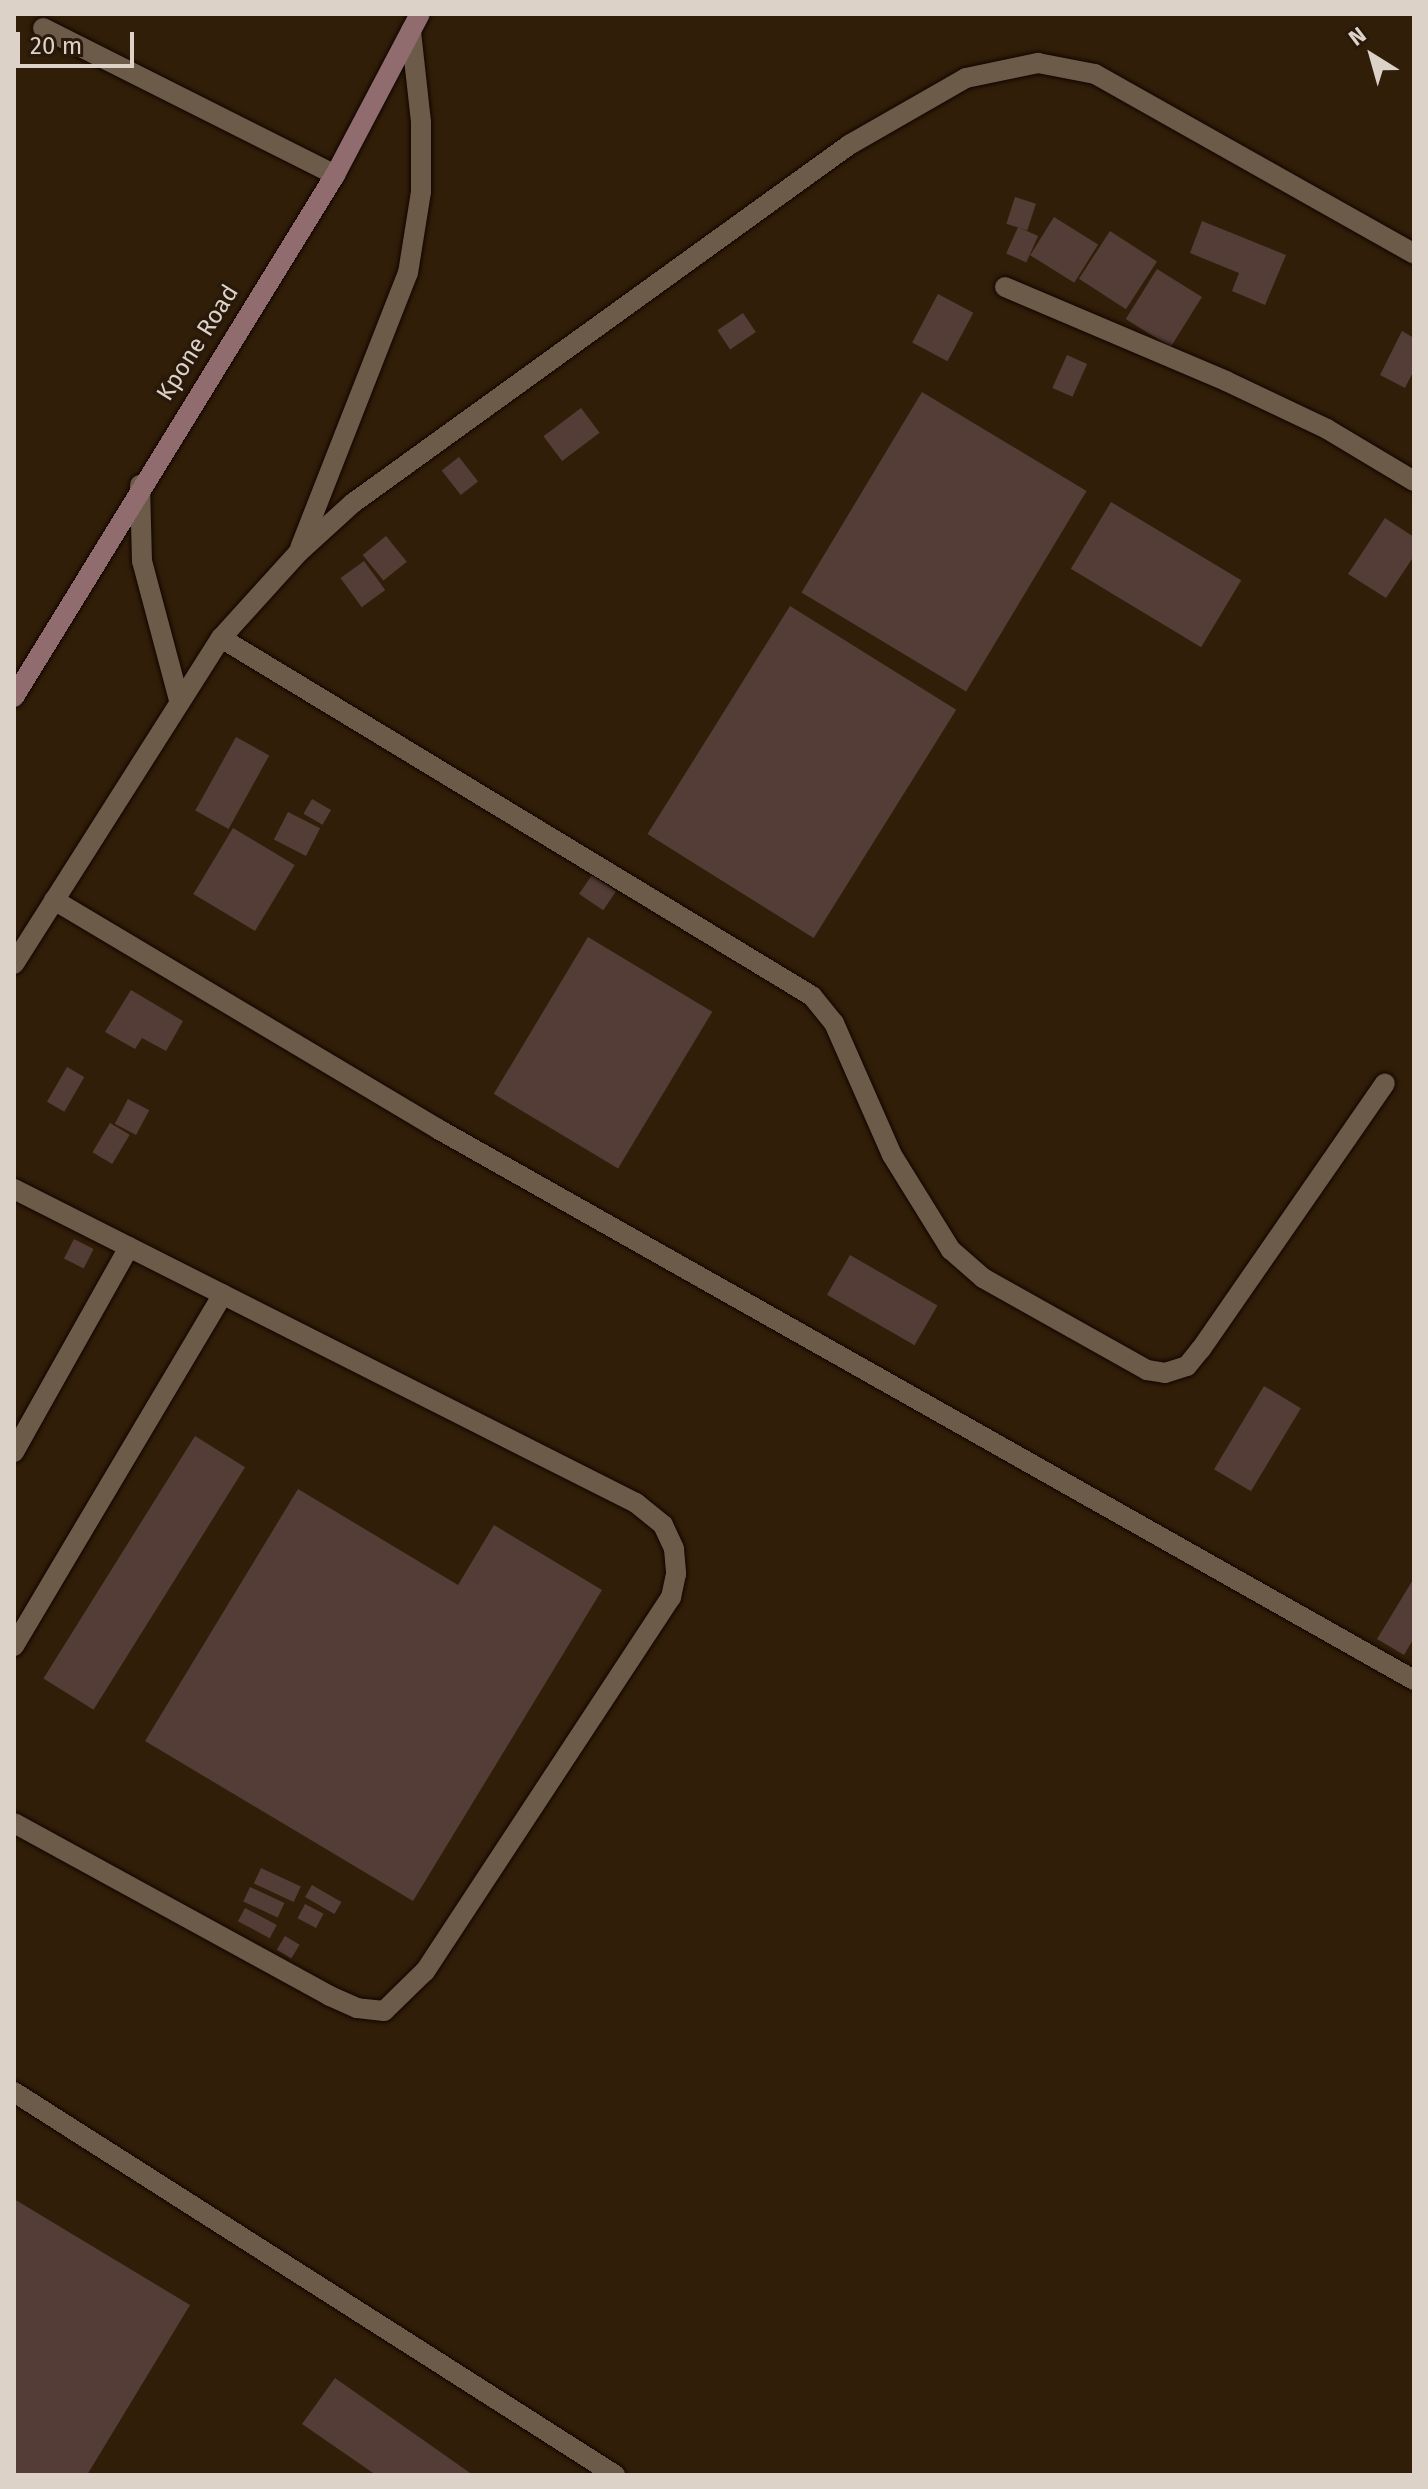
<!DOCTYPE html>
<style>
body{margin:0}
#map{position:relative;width:1428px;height:2489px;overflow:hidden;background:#28190a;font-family:"Fira Sans",sans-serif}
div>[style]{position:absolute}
.built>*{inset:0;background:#311e08;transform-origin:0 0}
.building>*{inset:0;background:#543c37;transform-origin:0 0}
.roads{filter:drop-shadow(0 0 2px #100500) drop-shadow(0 0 2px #100500)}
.lane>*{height:20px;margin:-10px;padding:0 10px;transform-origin:10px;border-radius:10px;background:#6d5b4a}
.street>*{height:20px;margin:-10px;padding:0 10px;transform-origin:10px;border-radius:10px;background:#6d5b4a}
.secondary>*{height:20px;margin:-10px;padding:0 10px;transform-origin:10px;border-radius:10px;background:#916c6f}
span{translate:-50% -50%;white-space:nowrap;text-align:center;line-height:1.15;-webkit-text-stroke:7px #28190a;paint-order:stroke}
.street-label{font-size:24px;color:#dcd2c8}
.frame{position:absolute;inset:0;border:16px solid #dcd2c8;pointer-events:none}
.north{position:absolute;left:1332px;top:16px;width:80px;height:80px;-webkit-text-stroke:6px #28190a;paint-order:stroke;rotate:323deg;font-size:22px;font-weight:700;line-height:32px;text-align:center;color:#dcd2c8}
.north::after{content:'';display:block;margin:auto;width:28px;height:36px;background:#dcd2c8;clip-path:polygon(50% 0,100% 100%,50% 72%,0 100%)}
.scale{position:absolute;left:16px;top:32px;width:118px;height:36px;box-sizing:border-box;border:4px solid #dcd2c8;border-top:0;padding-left:10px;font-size:24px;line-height:28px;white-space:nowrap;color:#dcd2c8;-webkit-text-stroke:6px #28190a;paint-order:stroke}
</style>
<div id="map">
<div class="built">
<div style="left:14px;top:14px;width:1400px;height:2461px"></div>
</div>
<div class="building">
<div style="left:1015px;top:197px;width:22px;height:28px;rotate:18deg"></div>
<div style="left:1054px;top:217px;width:52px;height:45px;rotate:32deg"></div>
<div style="clip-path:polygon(1202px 221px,1286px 255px,1265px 305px,1232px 291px,1239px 273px,1190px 253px)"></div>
<div style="left:1018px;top:227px;width:22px;height:29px;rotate:24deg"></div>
<div style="left:1110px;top:231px;width:56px;height:57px;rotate:33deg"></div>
<div style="left:1157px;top:269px;width:53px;height:59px;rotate:32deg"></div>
<div style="left:938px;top:294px;width:40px;height:55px;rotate:28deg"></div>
<div style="left:743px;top:313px;width:23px;height:31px;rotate:56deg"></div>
<div style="clip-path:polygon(1402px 331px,1414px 338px,1414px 370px,1405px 388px,1380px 375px)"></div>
<div style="left:1067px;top:355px;width:22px;height:36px;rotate:24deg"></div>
<div style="left:922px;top:392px;width:192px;height:234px;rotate:31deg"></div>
<div style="left:581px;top:408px;width:31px;height:47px;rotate:53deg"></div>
<div style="left:459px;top:457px;width:31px;height:22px;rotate:52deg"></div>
<div style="left:1111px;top:502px;width:152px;height:78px;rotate:31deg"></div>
<div style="clip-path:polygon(1385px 518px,1414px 537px,1414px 556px,1386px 598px,1348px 574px)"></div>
<div style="left:386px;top:536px;width:33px;height:30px;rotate:51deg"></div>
<div style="left:364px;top:561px;width:36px;height:29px;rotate:54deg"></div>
<div style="left:790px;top:606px;width:196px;height:269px;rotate:32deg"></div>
<div style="left:236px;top:737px;width:38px;height:84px;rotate:29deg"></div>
<div style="left:312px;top:799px;width:22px;height:17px;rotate:30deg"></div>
<div style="left:288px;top:812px;width:36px;height:31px;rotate:27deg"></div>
<div style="left:233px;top:828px;width:72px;height:77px;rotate:31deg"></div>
<div style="left:592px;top:875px;width:29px;height:23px;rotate:34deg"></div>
<div style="left:588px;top:937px;width:145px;height:183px;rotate:31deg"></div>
<div style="clip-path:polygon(131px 990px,183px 1021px,166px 1051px,142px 1038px,135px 1049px,105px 1032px)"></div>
<div style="left:67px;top:1067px;width:20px;height:40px;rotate:30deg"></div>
<div style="left:128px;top:1099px;width:24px;height:28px;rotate:28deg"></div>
<div style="left:110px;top:1123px;width:23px;height:34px;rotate:31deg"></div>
<div style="left:74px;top:1239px;width:22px;height:22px;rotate:27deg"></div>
<div style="left:850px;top:1255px;width:101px;height:46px;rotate:30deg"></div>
<div style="left:1264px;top:1386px;width:43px;height:97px;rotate:31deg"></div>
<div style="left:195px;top:1436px;width:59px;height:286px;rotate:32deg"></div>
<div style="clip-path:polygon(298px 1489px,458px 1585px,494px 1525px,602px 1590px,413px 1901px,145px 1741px)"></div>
<div style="clip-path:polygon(1414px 1578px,1414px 1638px,1404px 1655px,1377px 1639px)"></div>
<div style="left:261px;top:1868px;width:44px;height:17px;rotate:25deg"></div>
<div style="left:312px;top:1885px;width:34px;height:14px;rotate:30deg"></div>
<div style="left:250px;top:1887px;width:38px;height:16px;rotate:25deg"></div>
<div style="left:305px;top:1904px;width:21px;height:16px;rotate:28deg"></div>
<div style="left:245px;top:1908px;width:36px;height:15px;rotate:28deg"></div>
<div style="left:285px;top:1936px;width:17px;height:16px;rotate:31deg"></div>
<div style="clip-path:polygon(14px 2199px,190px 2305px,87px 2475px,14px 2475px)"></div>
<div style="clip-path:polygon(335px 2378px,473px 2475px,376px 2475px,302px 2424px)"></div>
</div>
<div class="roads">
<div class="lane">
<div style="left:43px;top:28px;width:327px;rotate:26.7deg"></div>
<div style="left:1005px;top:287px;width:240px;rotate:23deg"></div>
<div style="left:1226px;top:381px;width:112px;rotate:25.4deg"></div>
<div style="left:1327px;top:429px;width:101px;rotate:30.9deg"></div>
<div style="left:221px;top:638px;width:691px;rotate:31.21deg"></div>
<div style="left:812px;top:996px;width:35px;rotate:51deg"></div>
<div style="left:834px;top:1023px;width:144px;rotate:66.3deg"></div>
<div style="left:892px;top:1155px;width:112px;rotate:58.2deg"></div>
<div style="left:951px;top:1250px;width:43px;rotate:41.2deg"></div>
<div style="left:983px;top:1278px;width:188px;rotate:29.3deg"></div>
<div style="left:1147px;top:1370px;width:18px;rotate:9deg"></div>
<div style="left:1165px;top:1373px;width:23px;rotate:-18deg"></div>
<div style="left:1187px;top:1366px;width:22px;rotate:-51deg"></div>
<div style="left:1201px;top:1349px;width:323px;rotate:-55.3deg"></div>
<div style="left:54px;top:900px;width:447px;rotate:30.8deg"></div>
<div style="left:438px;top:1129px;width:1121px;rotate:29.45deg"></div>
<div style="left:14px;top:1189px;width:697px;rotate:26.79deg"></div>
<div style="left:636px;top:1503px;width:35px;rotate:39deg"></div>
<div style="left:663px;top:1525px;width:26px;rotate:65deg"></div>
<div style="left:674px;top:1549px;width:25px;rotate:85deg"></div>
<div style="left:676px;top:1574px;width:24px;rotate:102deg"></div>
<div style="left:671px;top:1597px;width:448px;rotate:123.3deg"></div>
<div style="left:425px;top:1971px;width:57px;rotate:135.7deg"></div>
<div style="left:384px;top:2011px;width:27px;rotate:-174deg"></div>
<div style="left:357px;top:2008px;width:30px;rotate:-156deg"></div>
<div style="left:330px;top:1996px;width:360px;rotate:-151.3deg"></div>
<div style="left:14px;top:1452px;width:235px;rotate:-60.7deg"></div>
<div style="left:14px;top:1646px;width:409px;rotate:-59.3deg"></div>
<div style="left:14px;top:2092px;width:713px;rotate:32.51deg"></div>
</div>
<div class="street">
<div style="left:140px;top:485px;width:76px;rotate:88.5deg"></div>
<div style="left:142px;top:561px;width:144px;rotate:75.1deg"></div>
<div style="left:300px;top:548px;width:295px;rotate:-68.6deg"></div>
<div style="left:408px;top:273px;width:82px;rotate:-80.9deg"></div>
<div style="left:421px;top:192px;width:70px;rotate:-90deg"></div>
<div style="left:421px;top:122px;width:92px;rotate:-96.3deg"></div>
<div style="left:14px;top:964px;width:386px;rotate:-57.6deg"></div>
<div style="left:221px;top:638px;width:116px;rotate:-47.8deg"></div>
<div style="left:299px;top:552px;width:73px;rotate:-42.2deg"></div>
<div style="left:353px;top:503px;width:612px;rotate:-35.82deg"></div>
<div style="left:849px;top:145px;width:135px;rotate:-29.8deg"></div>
<div style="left:966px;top:78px;width:74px;rotate:-11.8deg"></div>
<div style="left:1038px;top:63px;width:58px;rotate:10.9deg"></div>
<div style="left:1095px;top:74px;width:366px;rotate:29.4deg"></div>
</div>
<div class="secondary">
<div style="left:14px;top:697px;width:613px;rotate:-58.41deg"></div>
<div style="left:335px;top:175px;width:182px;rotate:-62.2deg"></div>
</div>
</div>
<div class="street-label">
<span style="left:198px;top:343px;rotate:-58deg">Kpone Road</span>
</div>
<div class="frame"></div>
<div class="north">N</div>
<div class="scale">20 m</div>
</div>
